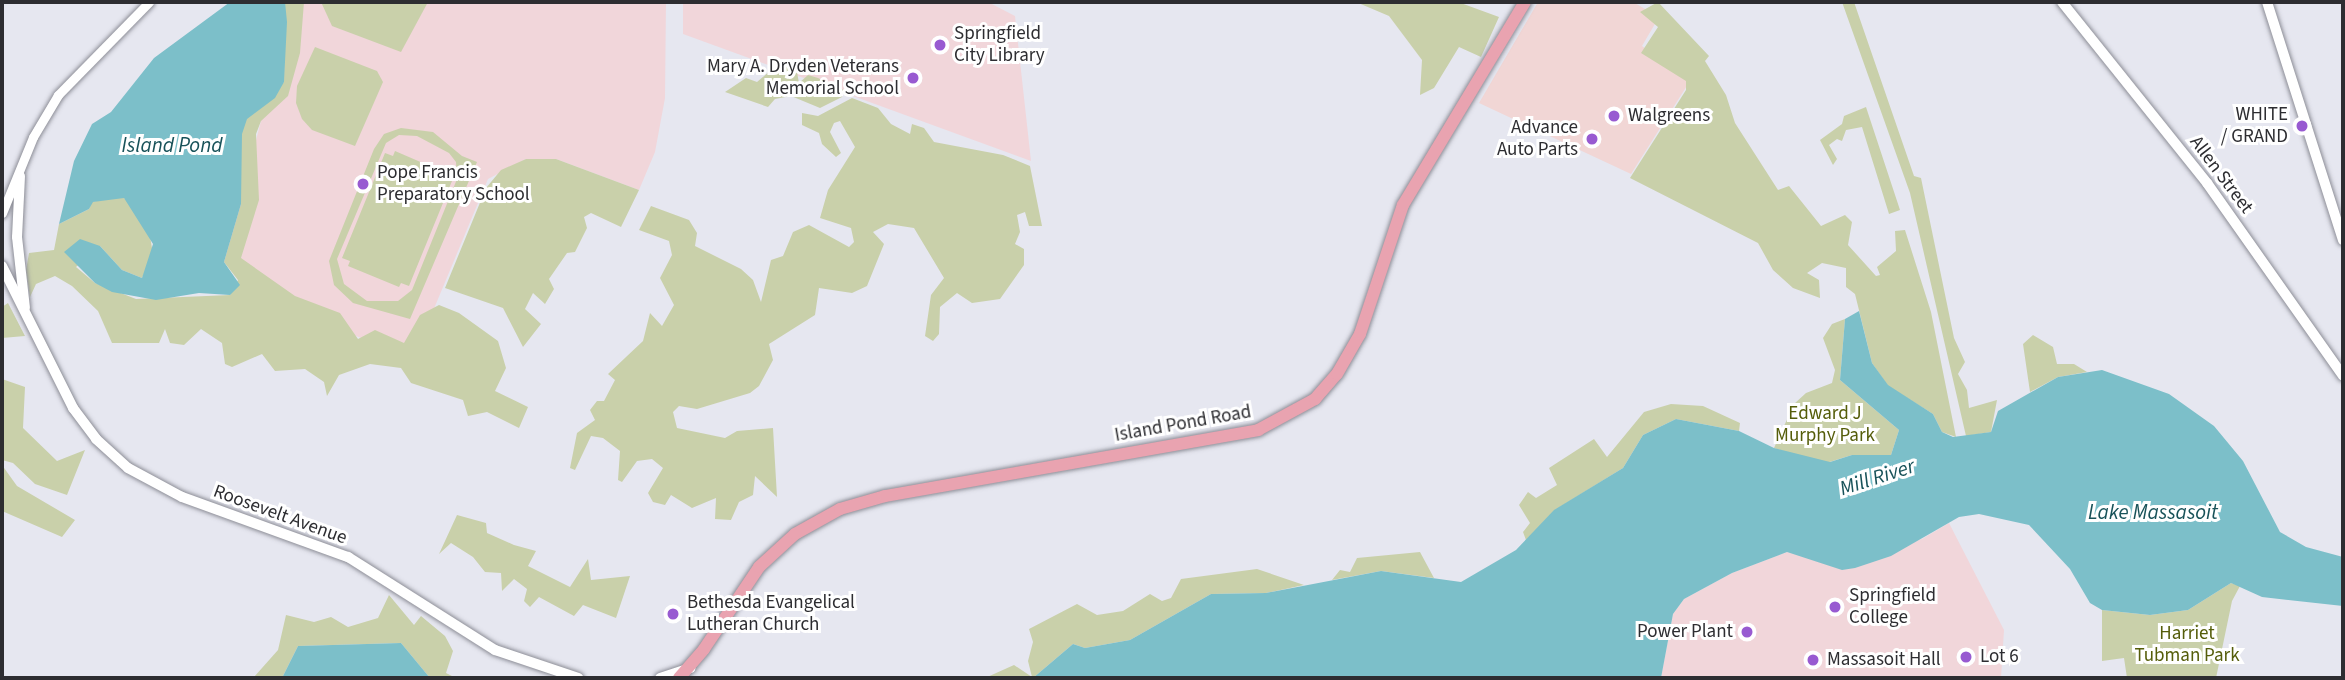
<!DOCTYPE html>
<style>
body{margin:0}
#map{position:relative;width:2345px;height:680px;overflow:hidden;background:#e6e7f0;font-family:"Source Sans 3",sans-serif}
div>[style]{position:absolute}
.commercial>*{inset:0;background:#f1d6d5}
.education>*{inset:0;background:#f1d6da}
.green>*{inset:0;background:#c9d0aa}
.water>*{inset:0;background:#7cbfc9}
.roads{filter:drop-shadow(0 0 2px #8d8e97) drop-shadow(0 0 2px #8d8e97)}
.tertiary>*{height:9px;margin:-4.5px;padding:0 4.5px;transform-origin:4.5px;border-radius:4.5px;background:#fff}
.secondary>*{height:10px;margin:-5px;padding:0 5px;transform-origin:5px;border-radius:5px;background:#fff}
.primary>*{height:12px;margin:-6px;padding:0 6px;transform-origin:6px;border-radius:6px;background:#e9a3b0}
.dots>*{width:19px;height:19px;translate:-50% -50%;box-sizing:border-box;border:4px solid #fff;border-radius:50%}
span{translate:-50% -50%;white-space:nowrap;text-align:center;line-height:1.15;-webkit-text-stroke:6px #fff;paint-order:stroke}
.poi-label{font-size:19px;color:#2d2d31}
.left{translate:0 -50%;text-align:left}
.right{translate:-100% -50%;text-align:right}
.street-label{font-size:19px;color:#2d2d31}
.park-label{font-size:19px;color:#555d0a}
.water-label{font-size:21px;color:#185259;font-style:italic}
.frame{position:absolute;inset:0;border:4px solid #2d2d31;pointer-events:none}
</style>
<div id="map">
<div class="commercial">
<div style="clip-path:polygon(1538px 2px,1633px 2px,1659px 17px,1642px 46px,1690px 81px,1631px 174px,1479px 103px)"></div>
</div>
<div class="education">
<div style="clip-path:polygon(285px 2px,666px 2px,665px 98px,655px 152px,639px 190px,556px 159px,526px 159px,488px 179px,413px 359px,272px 302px,224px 262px,287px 22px)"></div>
<div style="clip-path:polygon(683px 2px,988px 2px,1015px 16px,1031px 161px,683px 34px)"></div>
<div style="clip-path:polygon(1949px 523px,2004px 630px,2001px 678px,1661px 678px,1673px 614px,1684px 599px,1732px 573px,1787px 552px,1813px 559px,1922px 539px)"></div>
</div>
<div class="green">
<div style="clip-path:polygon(285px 2px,304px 2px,300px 53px,288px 96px,261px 121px,256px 134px,259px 200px,241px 258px,295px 296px,340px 313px,358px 339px,375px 330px,404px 343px,420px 315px,439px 305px,459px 313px,498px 341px,506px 368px,495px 391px,528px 407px,519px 428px,487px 412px,468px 416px,463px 400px,411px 383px,401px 368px,370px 364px,339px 375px,327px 396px,324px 382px,305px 369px,275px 371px,262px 354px,232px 367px,225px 364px,222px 343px,201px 329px,184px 345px,170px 343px,165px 329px,159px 343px,112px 343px,98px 311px,72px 286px,55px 276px,36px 284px,30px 297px,26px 270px,29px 253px,54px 250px,59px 224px,89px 209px,92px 202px,110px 198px,124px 198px,135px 208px,150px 236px,153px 254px,142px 278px,122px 270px,100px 246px,76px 267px,95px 283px,136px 299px,230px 295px,238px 280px,224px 262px,241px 204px,241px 134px,246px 119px,284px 82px)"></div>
<div style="clip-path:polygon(321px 2px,428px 2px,401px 52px,332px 26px)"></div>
<div style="clip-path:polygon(1356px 2px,1458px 2px,1499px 17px,1481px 57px,1459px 47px,1434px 88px,1420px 95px,1422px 60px,1389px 16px)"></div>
<div style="clip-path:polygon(1658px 2px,1709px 56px,1705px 61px,1726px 95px,1735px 123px,1778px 190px,1789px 186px,1821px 226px,1845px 215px,1852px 222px,1848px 245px,1876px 276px,1880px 275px,1877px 267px,1896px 251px,1895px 231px,1905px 230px,1931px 312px,1956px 437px,1942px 432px,1933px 414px,1888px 386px,1872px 363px,1855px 294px,1846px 287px,1846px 268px,1822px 263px,1807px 273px,1819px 280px,1820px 298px,1793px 288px,1773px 270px,1758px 243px,1630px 178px,1686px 90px,1686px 81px,1641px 53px,1658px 27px,1640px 12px)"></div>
<div style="clip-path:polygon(1842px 2px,1854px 2px,1914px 176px,1921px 178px,1954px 338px,1965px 362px,1958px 374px,1967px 390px,1969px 408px,1997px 400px,1991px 432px,1966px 436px,1910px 193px)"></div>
<div style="clip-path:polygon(315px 47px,377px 71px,383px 82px,355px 146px,312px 130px,302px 119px,296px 103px,297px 86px)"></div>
<div style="clip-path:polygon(782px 61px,797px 72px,799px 83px,808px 75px,818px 78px,844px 90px,842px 97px,820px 108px,791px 96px,775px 99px,768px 107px,725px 92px,746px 78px,757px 82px)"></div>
<div style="clip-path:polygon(852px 98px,878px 108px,891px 124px,910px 134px,912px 124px,924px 128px,934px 142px,1003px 155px,1030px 166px,1042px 226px,1029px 226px,1025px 212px,1017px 215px,1020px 232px,1015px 244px,1024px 249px,1024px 265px,1000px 299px,972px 303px,957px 293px,940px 307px,939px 334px,933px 341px,925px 336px,931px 295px,944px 278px,914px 228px,888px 224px,873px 232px,884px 244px,867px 286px,852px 293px,819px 288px,815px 315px,769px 344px,773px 360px,759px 386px,750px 393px,697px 409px,679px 406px,673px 412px,677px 428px,725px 438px,737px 431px,773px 428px,777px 497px,755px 476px,753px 495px,739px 502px,731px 520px,715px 519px,716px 498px,692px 508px,671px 495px,665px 505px,653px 502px,648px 493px,663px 468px,652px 459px,637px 461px,622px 482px,618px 480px,620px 451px,603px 438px,591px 436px,575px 470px,570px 468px,577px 433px,595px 420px,590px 410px,597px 401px,604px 401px,615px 380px,608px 374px,643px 341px,650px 313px,662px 326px,674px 305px,660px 278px,672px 255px,669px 241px,639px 230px,651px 206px,689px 220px,697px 233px,695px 246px,741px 269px,753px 280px,761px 302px,771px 260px,783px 256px,793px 232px,809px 225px,849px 247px,854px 242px,851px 228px,820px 218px,828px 190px,855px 147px,840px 121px,834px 123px,830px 132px,841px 153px,836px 157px,822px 144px,819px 133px,802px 125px,802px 113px,818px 116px)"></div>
<div style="clip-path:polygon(1866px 107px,1900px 210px,1889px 214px,1862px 127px,1846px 130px,1842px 141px,1837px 139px,1829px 145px,1837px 159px,1833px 165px,1820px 140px,1842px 124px,1844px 116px)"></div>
<div style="clip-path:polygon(evenodd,401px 128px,433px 132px,462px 156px,477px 162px,410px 319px,353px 303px,334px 285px,329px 261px,374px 149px,384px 134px,401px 128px,417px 136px,449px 153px,456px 162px,457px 179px,412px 290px,398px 301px,367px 301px,344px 284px,337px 259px,386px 143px,399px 135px,417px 136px)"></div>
<div style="clip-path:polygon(395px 151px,446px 173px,445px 177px,452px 181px,409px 286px,401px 283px,399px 287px,348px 266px,350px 261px,342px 258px,385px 153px,393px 156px)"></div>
<div style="clip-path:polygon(526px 159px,556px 159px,639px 190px,621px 227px,591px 213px,584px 217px,587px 228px,575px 252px,567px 253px,549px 279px,554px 289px,545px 304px,533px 293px,525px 309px,541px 324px,523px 347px,503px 308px,445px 288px,486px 188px,501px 170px)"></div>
<div style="clip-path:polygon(8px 303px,25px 336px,2px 338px,2px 307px)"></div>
<div style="clip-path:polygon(1845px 319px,1840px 380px,1899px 430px,1891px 455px,1852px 455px,1823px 464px,1774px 448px,1794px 404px,1806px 393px,1832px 383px,1835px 370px,1823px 338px,1832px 324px)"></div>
<div style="clip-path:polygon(2033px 335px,2053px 347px,2057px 364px,2074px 364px,2087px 372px,2058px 377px,2030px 392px,2023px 344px)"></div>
<div style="clip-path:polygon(2px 379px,25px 387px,23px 428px,57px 461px,85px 450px,67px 495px,35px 484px,13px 463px,2px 460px)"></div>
<div style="clip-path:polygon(1671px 404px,1703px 406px,1740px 423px,1739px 431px,1676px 419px,1643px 435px,1623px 468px,1555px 510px,1526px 540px,1523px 532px,1530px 523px,1519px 505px,1528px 492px,1536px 498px,1557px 485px,1549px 468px,1594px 439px,1607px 457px,1644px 412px)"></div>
<div style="clip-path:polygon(2px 465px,17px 486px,75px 520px,62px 537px,2px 511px)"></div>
<div style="clip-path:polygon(457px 515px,486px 523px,487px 533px,514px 545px,536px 551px,528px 566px,570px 587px,588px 559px,591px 580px,630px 576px,616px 618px,583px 605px,574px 616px,539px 597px,530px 607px,524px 601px,527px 589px,514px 579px,502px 591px,501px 573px,485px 572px,473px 557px,451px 543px,439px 554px)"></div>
<div style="clip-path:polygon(1420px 552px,1434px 578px,1381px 571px,1332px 580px,1340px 570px,1350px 572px,1357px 558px)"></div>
<div style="clip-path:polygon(1257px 569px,1304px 585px,1266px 593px,1211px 594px,1130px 640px,1085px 648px,1073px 644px,1033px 678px,985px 678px,1014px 665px,1032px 677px,1028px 661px,1033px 642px,1029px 629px,1077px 604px,1097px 615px,1123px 611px,1150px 594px,1162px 601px,1171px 598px,1181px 579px)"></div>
<div style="clip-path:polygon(2231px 583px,2240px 586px,2232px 601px,2216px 678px,2127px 678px,2124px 658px,2102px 661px,2102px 610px,2150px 615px,2188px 610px)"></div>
<div style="clip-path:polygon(389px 595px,414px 625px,421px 616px,445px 636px,453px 651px,446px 673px,456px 678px,430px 678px,401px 643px,298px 646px,282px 678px,253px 678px,278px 650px,286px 615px,314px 622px,331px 617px,348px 627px,378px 618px)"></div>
</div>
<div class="water">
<div style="clip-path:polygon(230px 2px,285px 2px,287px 22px,284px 82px,275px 98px,247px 119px,242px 134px,241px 204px,224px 262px,240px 285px,230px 295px,199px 293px,156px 300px,112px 292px,95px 283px,64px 252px,80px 239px,100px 246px,122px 270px,142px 278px,153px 244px,124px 198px,93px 202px,89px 209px,59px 224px,74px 161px,92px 124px,111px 112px,154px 58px)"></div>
<div style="clip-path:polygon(1859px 311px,1872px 363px,1888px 385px,1933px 414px,1942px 432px,1953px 437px,1991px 432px,1998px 411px,2058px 377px,2102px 370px,2169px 394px,2214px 426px,2243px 461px,2280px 532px,2306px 547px,2343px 557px,2343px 606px,2262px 597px,2231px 583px,2188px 610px,2150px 615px,2102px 610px,2090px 603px,2070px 569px,2029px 525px,1979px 514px,1959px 517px,1891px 556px,1855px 568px,1842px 570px,1787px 552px,1732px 573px,1684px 599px,1673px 614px,1661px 678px,1033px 678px,1073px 644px,1085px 648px,1130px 640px,1211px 594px,1266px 593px,1381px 571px,1461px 582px,1516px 550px,1554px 510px,1623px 468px,1643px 435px,1676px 419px,1739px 431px,1774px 448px,1830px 462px,1852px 455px,1891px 455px,1899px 430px,1840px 380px,1845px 319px)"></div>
<div style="clip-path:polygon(401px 643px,430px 678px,282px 678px,298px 646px)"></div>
</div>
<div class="roads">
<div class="tertiary">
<div style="left:2px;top:213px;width:82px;rotate:-67.8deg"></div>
<div style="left:33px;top:137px;width:49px;rotate:-59.2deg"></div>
<div style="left:58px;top:95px;width:130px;rotate:-45.6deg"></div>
</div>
<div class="secondary">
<div style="left:2062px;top:2px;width:232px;rotate:51.3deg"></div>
<div style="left:2207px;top:183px;width:236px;rotate:54.8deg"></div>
<div style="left:2267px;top:2px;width:250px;rotate:72.3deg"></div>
<div style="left:20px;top:176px;width:61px;rotate:92.8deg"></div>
<div style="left:17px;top:237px;width:71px;rotate:83.6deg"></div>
<div style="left:2px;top:266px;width:159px;rotate:63.4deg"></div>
<div style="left:73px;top:408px;width:39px;rotate:53deg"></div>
<div style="left:96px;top:439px;width:43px;rotate:42.2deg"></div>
<div style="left:128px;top:468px;width:61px;rotate:28.2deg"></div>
<div style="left:182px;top:497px;width:177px;rotate:19.9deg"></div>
<div style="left:348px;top:557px;width:174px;rotate:32.3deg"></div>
<div style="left:495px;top:650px;width:88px;rotate:18.6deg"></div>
<div style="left:660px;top:678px;width:32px;rotate:-18deg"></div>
</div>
<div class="primary">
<div style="left:679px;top:678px;width:38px;rotate:-49deg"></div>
<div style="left:704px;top:649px;width:99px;rotate:-56.1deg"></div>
<div style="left:759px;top:567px;width:49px;rotate:-42.5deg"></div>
<div style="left:795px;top:534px;width:51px;rotate:-29.1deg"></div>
<div style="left:840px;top:509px;width:47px;rotate:-16.1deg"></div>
<div style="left:885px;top:496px;width:379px;rotate:-10deg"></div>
<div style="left:1258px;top:430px;width:65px;rotate:-28.5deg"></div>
<div style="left:1315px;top:399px;width:33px;rotate:-49deg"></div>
<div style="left:1337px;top:374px;width:46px;rotate:-60.1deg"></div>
<div style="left:1360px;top:334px;width:136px;rotate:-71.6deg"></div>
<div style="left:1403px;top:205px;width:237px;rotate:-59deg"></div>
</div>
</div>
<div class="dots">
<div style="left:940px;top:45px;background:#985ad1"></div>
<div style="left:913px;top:78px;background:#985ad1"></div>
<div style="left:1614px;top:116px;background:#985ad1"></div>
<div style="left:2302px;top:126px;background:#985ad1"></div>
<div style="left:1592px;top:139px;background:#985ad1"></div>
<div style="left:363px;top:184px;background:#985ad1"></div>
<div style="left:1835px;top:607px;background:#985ad1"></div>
<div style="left:673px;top:614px;background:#985ad1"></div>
<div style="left:1747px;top:632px;background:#985ad1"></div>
<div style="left:1966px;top:657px;background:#985ad1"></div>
<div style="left:1813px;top:660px;background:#985ad1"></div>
</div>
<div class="poi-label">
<span class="left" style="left:954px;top:45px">Springfield<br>City Library</span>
<span class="right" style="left:899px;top:78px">Mary A. Dryden Veterans<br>Memorial School</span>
<span class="right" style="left:2288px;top:126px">WHITE<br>/ GRAND</span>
<span class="left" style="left:1628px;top:116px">Walgreens</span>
<span class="right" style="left:1578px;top:139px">Advance<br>Auto Parts</span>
<span class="left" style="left:377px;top:184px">Pope Francis<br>Preparatory School</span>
<span class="left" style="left:1849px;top:607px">Springfield<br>College</span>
<span class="left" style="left:687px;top:614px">Bethesda Evangelical<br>Lutheran Church</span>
<span class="right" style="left:1733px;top:632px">Power Plant</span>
<span class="left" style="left:1980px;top:657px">Lot 6</span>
<span class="left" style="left:1827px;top:660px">Massasoit Hall</span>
</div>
<div class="street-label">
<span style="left:2221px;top:175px;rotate:53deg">Allen Street</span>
<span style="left:1183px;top:424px;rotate:-10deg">Island Pond Road</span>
<span style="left:280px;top:515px;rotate:20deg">Roosevelt Avenue</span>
</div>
<div class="park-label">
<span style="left:1825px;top:425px">Edward J<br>Murphy Park</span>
<span style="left:2187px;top:645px">Harriet<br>Tubman Park</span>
</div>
<div class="water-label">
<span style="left:172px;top:145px">Island Pond</span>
<span style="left:1877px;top:477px;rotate:-18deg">Mill River</span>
<span style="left:2153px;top:512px">Lake Massasoit</span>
</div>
<div class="frame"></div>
</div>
